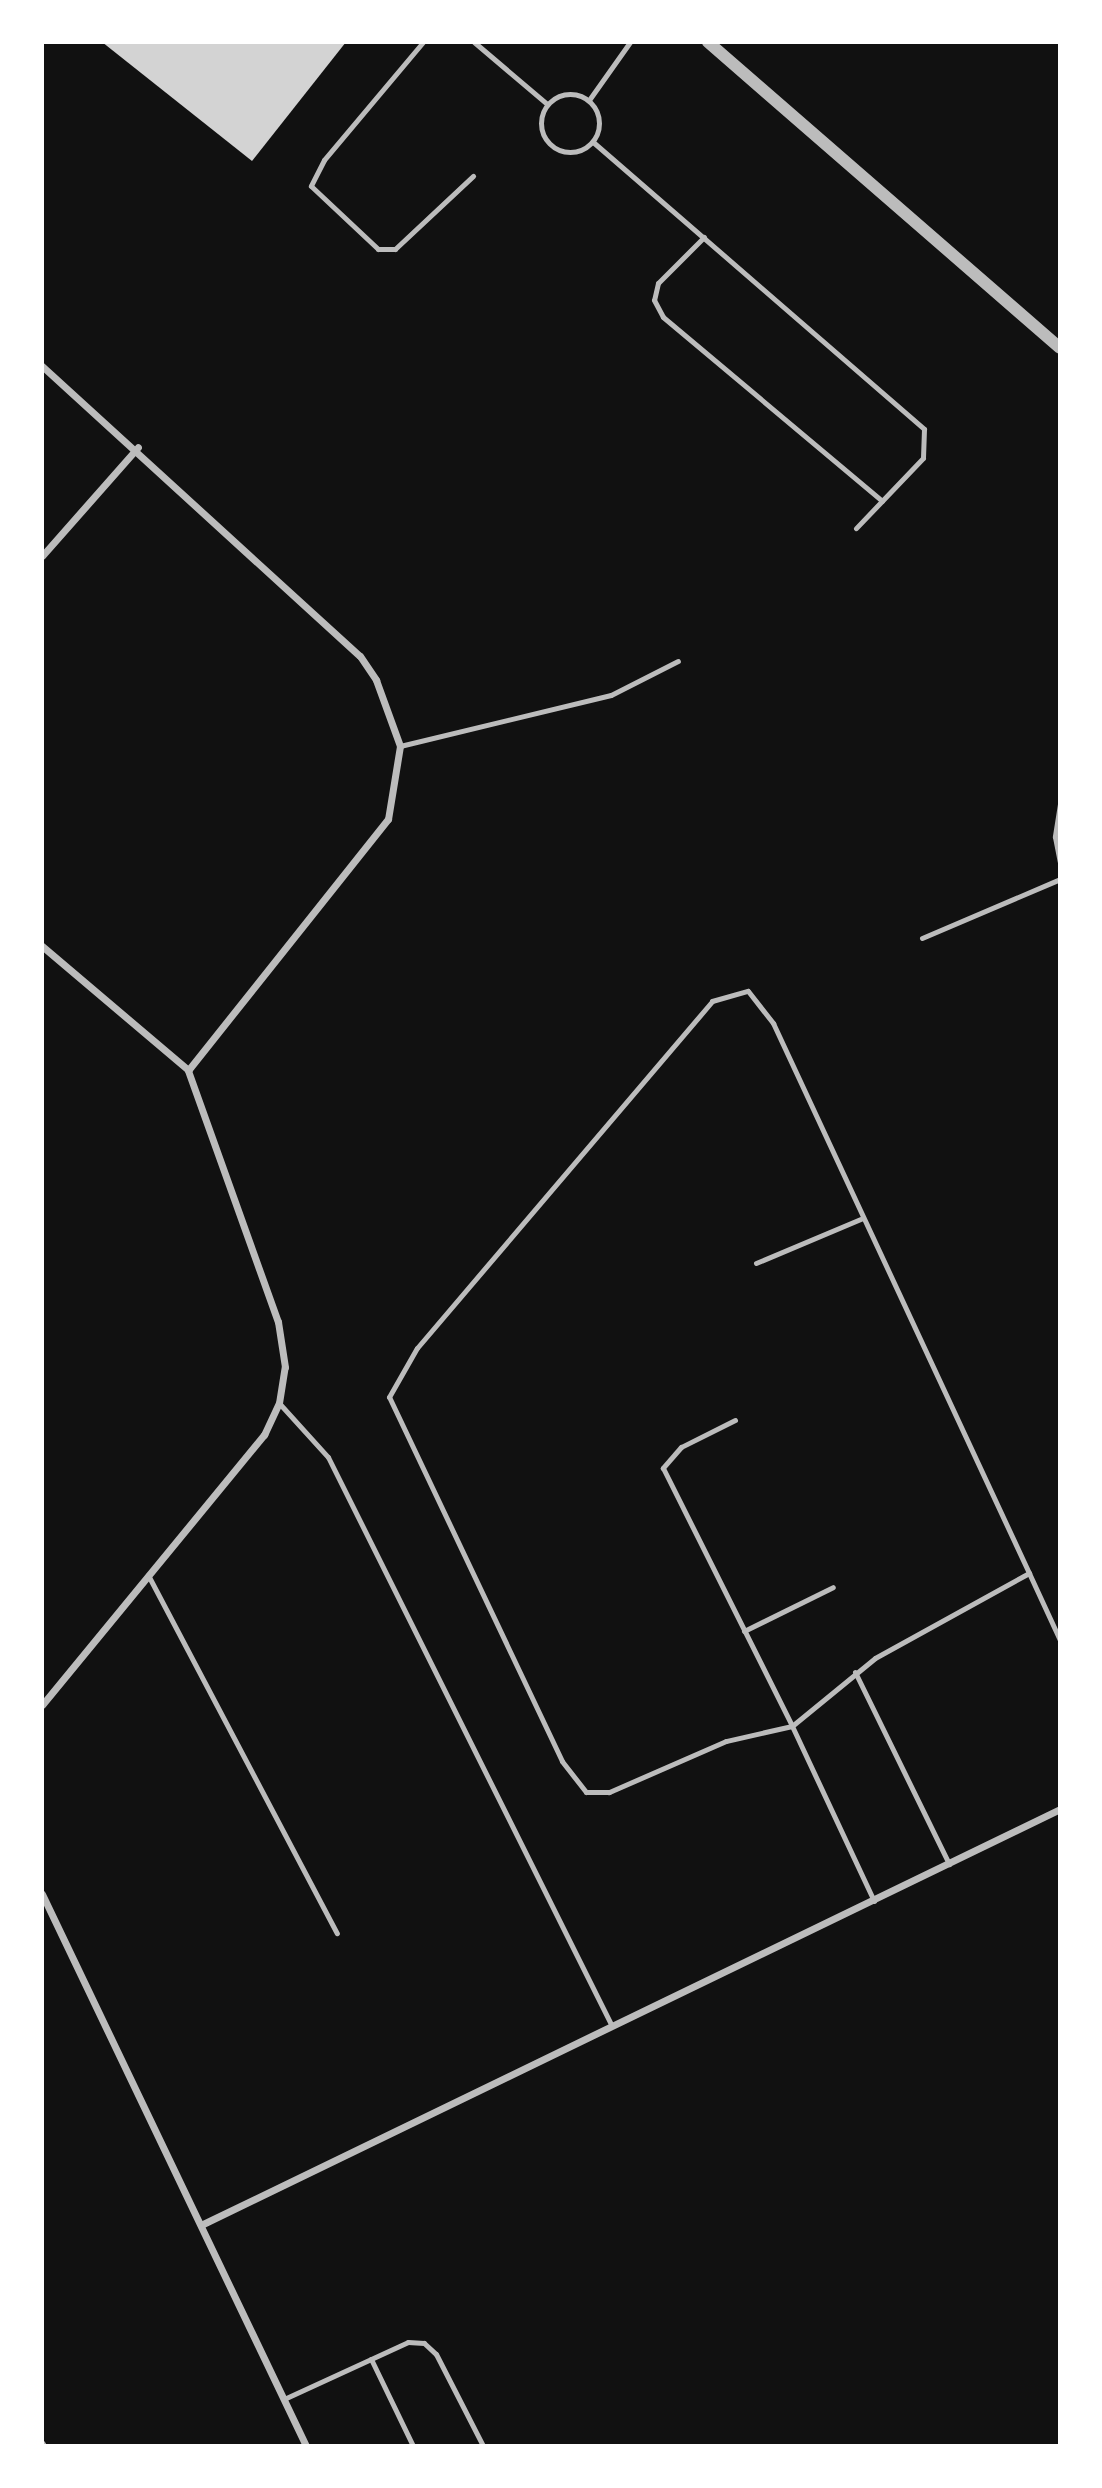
<!DOCTYPE html>
<style>
body{margin:0}
#map{position:relative;width:1102px;height:2488px;overflow:hidden;background:#111;font-family:Montserrat,sans-serif}
div>[style]{position:absolute}
.building>*{inset:0;background:#d3d3d3}
.service>*{height:5px;margin:-2.5px;padding:0 2.5px;transform-origin:2.5px;border-radius:2.5px;background:#bcbcbc}
.service>.ring{margin:-2.5px;padding:0;box-sizing:content-box;background:none;border:5px solid #bcbcbc;border-radius:50%}
.minor>*{height:7px;margin:-3.5px;padding:0 3.5px;transform-origin:3.5px;border-radius:3.5px;background:#bcbcbc}
.tertiary>*{height:12px;margin:-6px;padding:0 6px;transform-origin:6px;border-radius:6px;background:#bcbcbc}
span{translate:-50% -50%;white-space:nowrap;text-align:center;line-height:1.15;-webkit-text-stroke:6px #fff;paint-order:stroke}
.frame{position:absolute;inset:0;border:44px solid #fff;pointer-events:none}
</style>
<div id="map">
<div class="building">
<div style="clip-path:polygon(102px 42px,346px 42px,252px 161px)"></div>
</div>
<div class="service">
<div style="left:423px;top:42px;width:154px;rotate:130deg"></div>
<div style="left:324px;top:160px;width:29px;rotate:117deg"></div>
<div style="left:311px;top:186px;width:92px;rotate:43.2deg"></div>
<div style="left:378px;top:249px;width:17px"></div>
<div style="left:395px;top:249px;width:107px;rotate:-43.1deg"></div>
<div style="left:474px;top:42px;width:96px;rotate:40.3deg"></div>
<div class="ring" style="left:541px;top:94px;width:53px;height:53px"></div>
<div style="left:589px;top:100px;width:71px;rotate:-54.7deg"></div>
<div style="left:593px;top:142px;width:438px;rotate:40.9deg"></div>
<div style="left:924px;top:429px;width:29px;rotate:92deg"></div>
<div style="left:923px;top:458px;width:97px;rotate:133.7deg"></div>
<div style="left:704px;top:237px;width:65px;rotate:135deg"></div>
<div style="left:658px;top:283px;width:17px;rotate:103deg"></div>
<div style="left:654px;top:300px;width:19px;rotate:62deg"></div>
<div style="left:663px;top:317px;width:286px;rotate:40deg"></div>
<div style="left:400px;top:746px;width:217px;rotate:-13.6deg"></div>
<div style="left:611px;top:695px;width:75px;rotate:-26.9deg"></div>
<div style="left:1060px;top:804px;width:33px;rotate:99deg"></div>
<div style="left:1055px;top:837px;width:25px;rotate:79deg"></div>
<div style="left:922px;top:938px;width:150px;rotate:-23.1deg"></div>
<div style="left:756px;top:1263px;width:116px;rotate:-22.8deg"></div>
<div style="left:279px;top:1403px;width:73px;rotate:47.8deg"></div>
<div style="left:328px;top:1457px;width:636px;rotate:63.48deg"></div>
<div style="left:735px;top:1420px;width:60px;rotate:153.4deg"></div>
<div style="left:681px;top:1447px;width:28px;rotate:131deg"></div>
<div style="left:663px;top:1468px;width:288px;rotate:63.4deg"></div>
<div style="left:792px;top:1726px;width:68px;rotate:167.2deg"></div>
<div style="left:726px;top:1741px;width:128px;rotate:156.4deg"></div>
<div style="left:609px;top:1792px;width:23px;rotate:180deg"></div>
<div style="left:586px;top:1792px;width:39px;rotate:-128deg"></div>
<div style="left:562px;top:1761px;width:403px;rotate:-115.4deg"></div>
<div style="left:389px;top:1397px;width:56px;rotate:-60.3deg"></div>
<div style="left:417px;top:1348px;width:455px;rotate:-49.6deg"></div>
<div style="left:712px;top:1001px;width:37px;rotate:-16deg"></div>
<div style="left:748px;top:991px;width:41px;rotate:52deg"></div>
<div style="left:773px;top:1023px;width:607px;rotate:65.04deg"></div>
<div style="left:148px;top:1575px;width:405px;rotate:62.2deg"></div>
<div style="left:744px;top:1631px;width:99px;rotate:-26.3deg"></div>
<div style="left:855px;top:1672px;width:214px;rotate:63.9deg"></div>
<div style="left:874px;top:1901px;width:193px;rotate:-115.1deg"></div>
<div style="left:792px;top:1726px;width:107px;rotate:-39.3deg"></div>
<div style="left:875px;top:1658px;width:176px;rotate:-28.9deg"></div>
<div style="left:1029px;top:1573px;width:74px;rotate:65.2deg"></div>
<div style="left:371px;top:2359px;width:97px;rotate:64.2deg"></div>
<div style="left:284px;top:2399px;width:136px;rotate:-24.7deg"></div>
<div style="left:408px;top:2342px;width:16px;rotate:4deg"></div>
<div style="left:424px;top:2343px;width:16px;rotate:43deg"></div>
<div style="left:436px;top:2354px;width:103px;rotate:62.9deg"></div>
</div>
<div class="minor">
<div style="left:42px;top:366px;width:430px;rotate:42.4deg"></div>
<div style="left:360px;top:656px;width:29px;rotate:56deg"></div>
<div style="left:376px;top:680px;width:70px;rotate:70deg"></div>
<div style="left:400px;top:746px;width:74px;rotate:99.3deg"></div>
<div style="left:388px;top:819px;width:321px;rotate:128.5deg"></div>
<div style="left:42px;top:556px;width:145px;rotate:-48.6deg"></div>
<div style="left:42px;top:946px;width:192px;rotate:40.3deg"></div>
<div style="left:42px;top:1705px;width:350px;rotate:-50.6deg"></div>
<div style="left:264px;top:1435px;width:35px;rotate:-65deg"></div>
<div style="left:279px;top:1403px;width:36px;rotate:-81deg"></div>
<div style="left:285px;top:1367px;width:46px;rotate:-98.8deg"></div>
<div style="left:278px;top:1322px;width:268px;rotate:-109.7deg"></div>
<div style="left:42px;top:1894px;width:612px;rotate:64.44deg"></div>
<div style="left:203px;top:2224px;width:952px;rotate:-25.84deg"></div>
<div style="left:42px;top:2444px;width:2px;rotate:63deg"></div>
</div>
<div class="tertiary">
<div style="left:708px;top:42px;width:466px;rotate:41deg"></div>
</div>
<div class="frame"></div>
</div>
